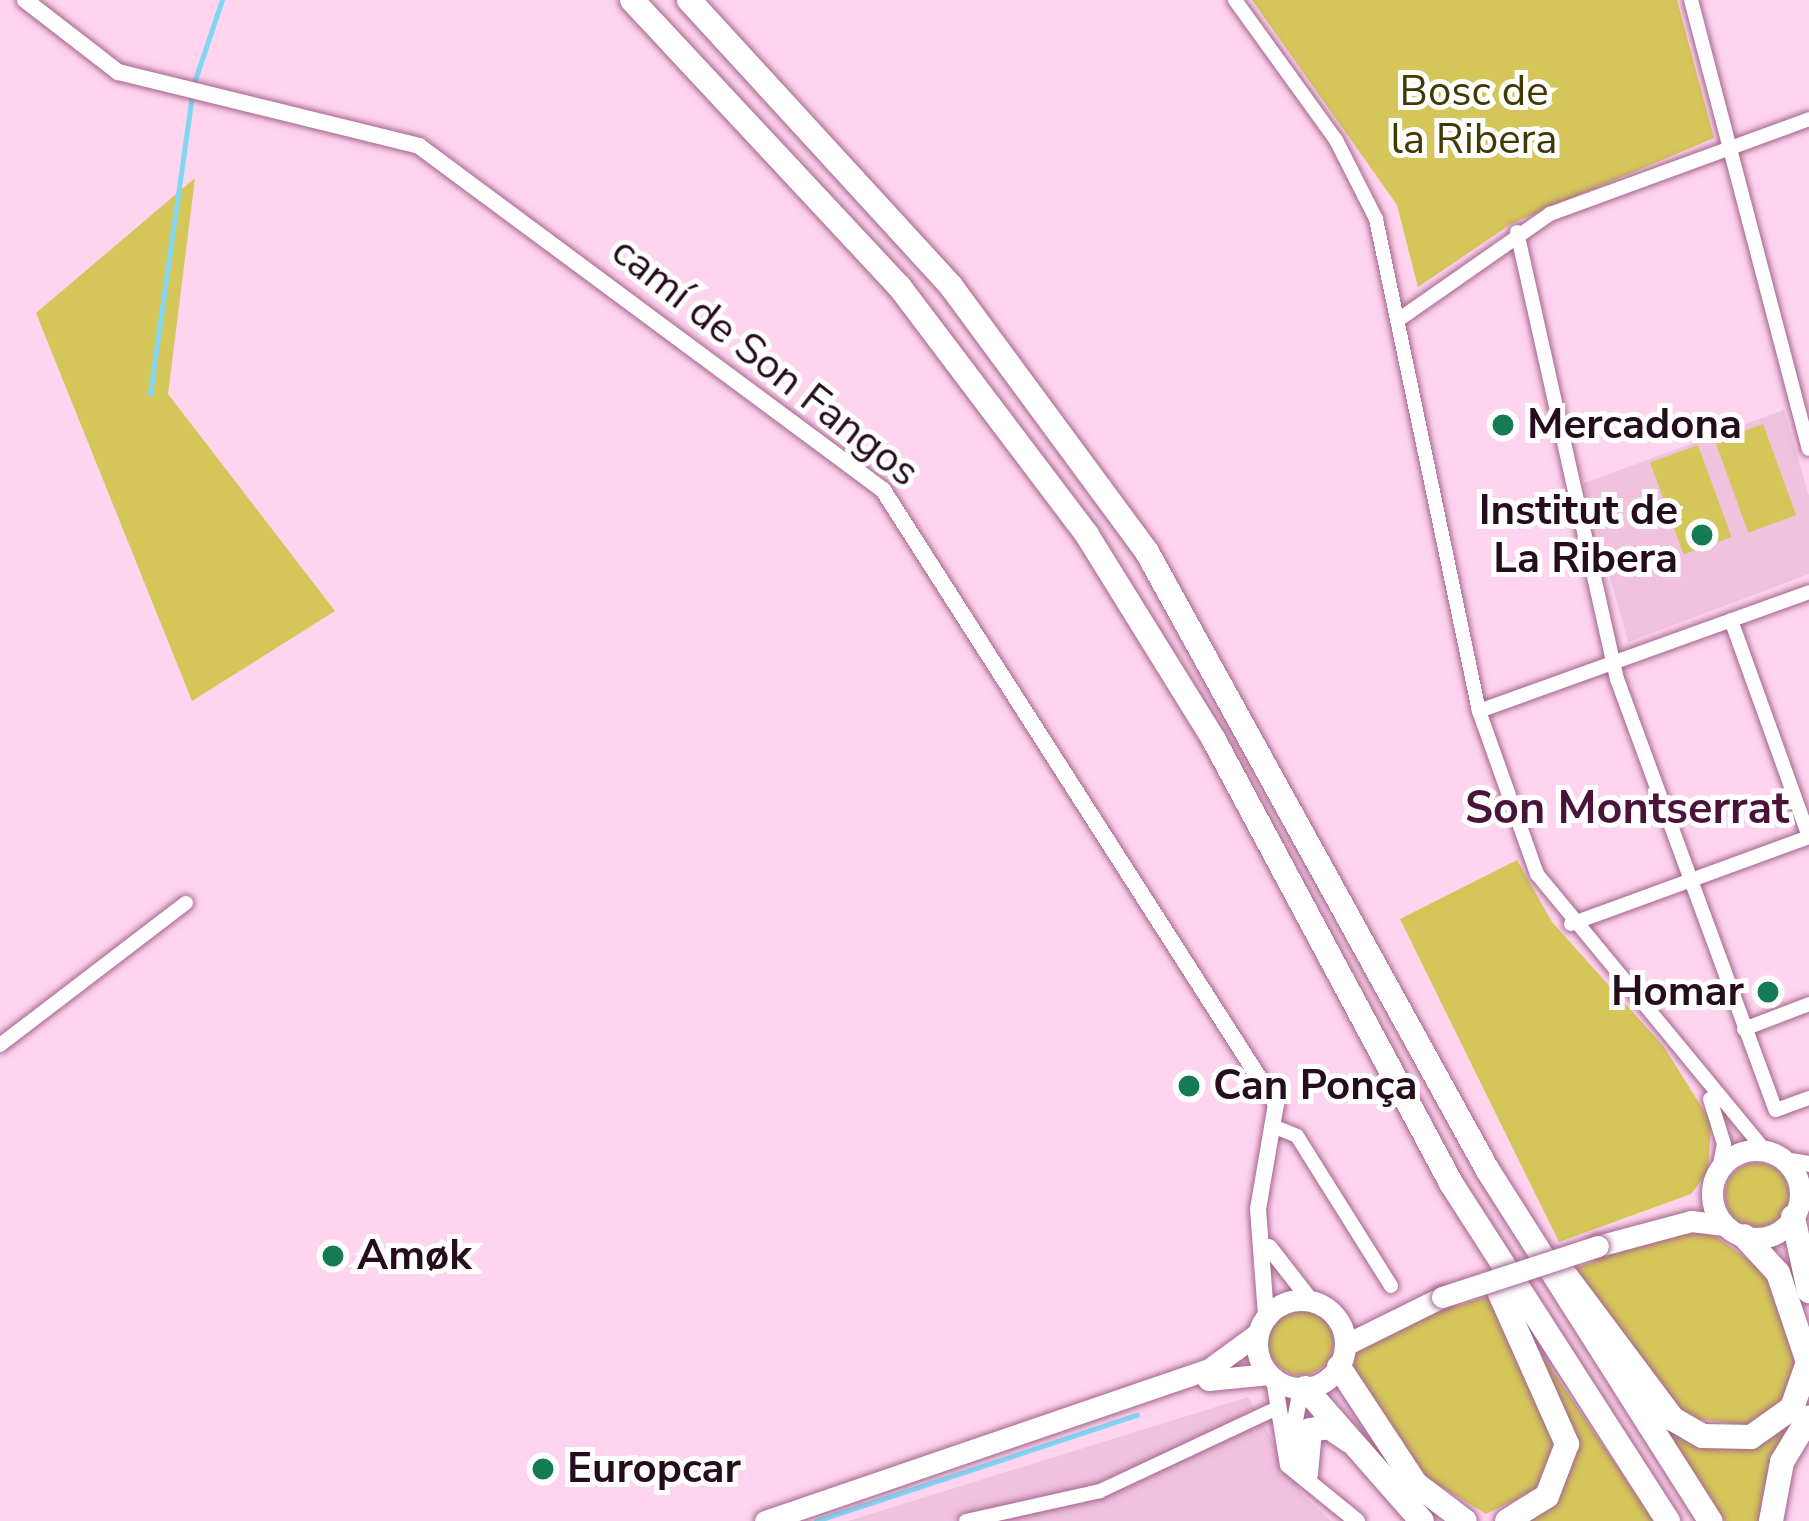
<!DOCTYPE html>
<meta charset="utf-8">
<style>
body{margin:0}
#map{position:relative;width:1809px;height:1521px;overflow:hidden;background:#ffd4ee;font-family:"Nunito Sans",sans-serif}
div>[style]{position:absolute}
.built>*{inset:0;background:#f0c2de}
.green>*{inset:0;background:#d5c65a;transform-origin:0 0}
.round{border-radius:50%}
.stream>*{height:4.5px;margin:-2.25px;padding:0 2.25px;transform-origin:2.25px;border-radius:2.25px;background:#80d6f3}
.roads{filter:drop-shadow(0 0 3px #a3648d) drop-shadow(0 0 3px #a3648d)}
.minor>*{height:14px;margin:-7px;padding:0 7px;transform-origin:7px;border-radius:7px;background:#fff}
.tertiary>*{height:16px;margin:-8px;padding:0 8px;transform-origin:8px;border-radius:8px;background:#fff}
.primary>*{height:21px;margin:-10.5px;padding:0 10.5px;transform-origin:10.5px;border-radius:10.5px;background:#fff}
.primary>.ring{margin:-10.5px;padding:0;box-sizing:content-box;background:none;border:21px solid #fff;border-radius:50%}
.motorway>*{height:24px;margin:-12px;padding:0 12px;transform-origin:12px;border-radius:12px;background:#fff}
.bridges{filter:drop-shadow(0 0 3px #a3648d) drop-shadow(0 0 3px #a3648d)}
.primary-bridge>*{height:21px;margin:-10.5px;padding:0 10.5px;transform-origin:10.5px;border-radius:10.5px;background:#fff}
.dots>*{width:33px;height:33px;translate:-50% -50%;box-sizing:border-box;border:6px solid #fff;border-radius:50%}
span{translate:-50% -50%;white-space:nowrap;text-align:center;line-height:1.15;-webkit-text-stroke:10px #fff;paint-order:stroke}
.park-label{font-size:42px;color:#413900}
.street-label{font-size:42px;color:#250d1d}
.poi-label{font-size:42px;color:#250d1d;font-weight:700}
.left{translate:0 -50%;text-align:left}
.right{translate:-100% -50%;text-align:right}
.neighbourhood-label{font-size:45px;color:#4a133a;font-weight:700}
</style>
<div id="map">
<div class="built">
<div style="clip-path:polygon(1784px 410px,1809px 496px,1809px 574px,1628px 642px,1584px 483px)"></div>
<div style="clip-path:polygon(1248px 1397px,1303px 1495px,1331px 1521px,848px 1521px)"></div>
</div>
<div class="green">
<div style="clip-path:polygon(1252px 0,1677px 0,1714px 138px,1511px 224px,1418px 287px,1397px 205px)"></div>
<div style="clip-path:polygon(195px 178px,168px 394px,335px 611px,192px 701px,36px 313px)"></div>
<div style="left:1763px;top:424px;width:97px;height:51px;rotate:70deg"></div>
<div style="left:1698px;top:445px;width:98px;height:51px;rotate:70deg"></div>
<div style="clip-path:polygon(1517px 860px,1552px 922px,1664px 1047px,1711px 1122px,1708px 1172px,1691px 1194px,1559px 1242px,1400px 919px)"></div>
<div class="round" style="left:1725px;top:1163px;width:64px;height:64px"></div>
<div style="clip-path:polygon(1711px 1233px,1766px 1272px,1798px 1362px,1785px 1402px,1752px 1426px,1684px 1417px,1573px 1269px,1668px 1234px)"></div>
<div style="clip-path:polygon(1490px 1296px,1557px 1438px,1542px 1487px,1486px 1514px,1422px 1475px,1349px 1364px,1373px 1330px)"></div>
<div class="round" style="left:1268px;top:1309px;width:66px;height:66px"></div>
<div style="clip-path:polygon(1542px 1357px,1546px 1361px,1654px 1521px,1528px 1521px,1560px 1493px,1574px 1452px)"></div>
<div style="clip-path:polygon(1637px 1384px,1716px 1447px,1809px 1392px,1770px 1468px,1763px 1521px,1725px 1521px)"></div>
</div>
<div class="stream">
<div style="left:193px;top:86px;width:91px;rotate:-71.4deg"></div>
<div style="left:150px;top:394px;width:300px;rotate:-82deg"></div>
<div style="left:816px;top:1521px;width:338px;rotate:-18.3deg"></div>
</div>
<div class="roads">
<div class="minor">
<div style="left:1235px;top:0;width:173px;rotate:54.2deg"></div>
<div style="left:1336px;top:140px;width:89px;rotate:63.1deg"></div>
<div style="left:1376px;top:219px;width:503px;rotate:78.18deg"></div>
<div style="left:1479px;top:711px;width:173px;rotate:70.4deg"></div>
<div style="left:1537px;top:874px;width:359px;rotate:50.5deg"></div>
<div style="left:1691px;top:0;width:464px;rotate:75.3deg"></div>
<div style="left:1517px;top:232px;width:458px;rotate:77.4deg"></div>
<div style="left:1617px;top:679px;width:459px;rotate:69.8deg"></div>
<div style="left:1776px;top:1110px;width:35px;rotate:-20deg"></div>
<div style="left:1401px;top:318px;width:182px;rotate:-34.9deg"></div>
<div style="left:1550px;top:214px;width:276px;rotate:-20.1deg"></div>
<div style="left:1731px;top:620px;width:231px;rotate:70.2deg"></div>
<div style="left:1479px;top:711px;width:351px;rotate:-19.8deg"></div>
<div style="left:1571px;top:924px;width:253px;rotate:-20.1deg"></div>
<div style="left:1744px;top:1029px;width:70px;rotate:-21deg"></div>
<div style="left:0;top:1045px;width:234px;rotate:-37.4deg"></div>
<div style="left:1710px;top:1099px;width:47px;rotate:72.7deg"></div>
<div style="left:1724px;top:1144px;width:26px;rotate:101deg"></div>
<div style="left:1280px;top:1129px;width:18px;rotate:22deg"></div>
<div style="left:1297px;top:1136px;width:177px;rotate:57.9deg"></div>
<div style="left:966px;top:1521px;width:137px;rotate:-12.6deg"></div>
<div style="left:1100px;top:1491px;width:191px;rotate:-25.1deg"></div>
</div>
<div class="tertiary">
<div style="left:25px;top:0;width:118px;rotate:37.7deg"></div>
<div style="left:118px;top:72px;width:310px;rotate:13.8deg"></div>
<div style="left:419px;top:146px;width:578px;rotate:36.55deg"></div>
<div style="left:883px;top:490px;width:729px;rotate:57.38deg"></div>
<div style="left:1276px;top:1104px;width:107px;rotate:99.7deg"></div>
<div style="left:1258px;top:1209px;width:107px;rotate:85.7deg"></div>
<div style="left:1784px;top:1160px;width:25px;rotate:9deg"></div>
<div style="left:1798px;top:1205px;width:19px;rotate:-54deg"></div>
<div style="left:1269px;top:1247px;width:68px;rotate:52.1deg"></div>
<div style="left:1274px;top:1379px;width:87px;rotate:80.8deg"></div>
<div style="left:1288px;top:1465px;width:89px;rotate:39.1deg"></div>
<div style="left:1301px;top:1388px;width:50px;rotate:100.4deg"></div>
<div style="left:1292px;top:1437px;width:34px;rotate:73deg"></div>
</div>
<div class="primary">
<div class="ring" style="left:1712px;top:1150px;width:67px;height:67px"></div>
<div style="left:1598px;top:1246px;width:96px;rotate:-15deg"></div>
<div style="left:1691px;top:1221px;width:34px;rotate:7deg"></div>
<div class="ring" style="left:1257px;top:1300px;width:67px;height:67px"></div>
<div style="left:1345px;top:1345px;width:108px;rotate:-26.3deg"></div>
<div style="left:1208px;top:1380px;width:61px;rotate:-5.6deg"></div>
<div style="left:765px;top:1521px;width:469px;rotate:-18.9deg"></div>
<div style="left:1209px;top:1369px;width:59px;rotate:-36.1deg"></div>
</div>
<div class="motorway">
<div style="left:632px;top:0;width:391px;rotate:47deg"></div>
<div style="left:899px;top:286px;width:312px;rotate:52.9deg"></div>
<div style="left:1087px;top:535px;width:241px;rotate:58.2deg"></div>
<div style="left:1214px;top:740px;width:502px;rotate:61.85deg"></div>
<div style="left:1451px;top:1183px;width:402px;rotate:57.3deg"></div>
<div style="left:689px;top:0;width:388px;rotate:47.5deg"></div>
<div style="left:951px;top:286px;width:330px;rotate:53.6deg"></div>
<div style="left:1147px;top:552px;width:704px;rotate:61.14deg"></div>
<div style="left:1487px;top:1169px;width:417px;rotate:57.6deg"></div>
<div style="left:1793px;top:1217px;width:76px;rotate:77.8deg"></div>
<div style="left:1566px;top:1276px;width:179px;rotate:53.2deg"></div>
<div style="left:1673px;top:1419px;width:34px;rotate:30deg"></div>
<div style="left:1703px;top:1436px;width:48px;rotate:1.2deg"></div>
<div style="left:1751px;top:1437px;width:50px;rotate:-35.3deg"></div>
<div style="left:1792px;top:1408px;width:49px;rotate:-70.8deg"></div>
<div style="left:1808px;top:1362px;width:94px;rotate:-108.6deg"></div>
<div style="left:1778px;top:1273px;width:50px;rotate:-132.6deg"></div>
<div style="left:1498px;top:1289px;width:170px;rotate:66deg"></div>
<div style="left:1567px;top:1444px;width:56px;rotate:111deg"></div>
<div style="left:1547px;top:1496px;width:47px;rotate:148deg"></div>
<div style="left:1339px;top:1367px;width:140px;rotate:56.7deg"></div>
<div style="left:1416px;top:1484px;width:61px;rotate:37.1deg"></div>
<div style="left:1305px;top:1388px;width:177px;rotate:48.7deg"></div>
<div style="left:1306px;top:1474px;width:44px;rotate:-84.8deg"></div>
<div style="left:1310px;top:1430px;width:19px;rotate:-9deg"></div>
<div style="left:1329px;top:1427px;width:25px;rotate:34deg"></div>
<div style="left:1771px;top:1521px;width:60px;rotate:-79.4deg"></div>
<div style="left:1782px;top:1462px;width:52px;rotate:-59deg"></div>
</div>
</div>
<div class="bridges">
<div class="primary-bridge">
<div style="left:1442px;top:1297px;width:164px;rotate:-18.1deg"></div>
</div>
</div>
<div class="dots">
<div style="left:1503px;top:425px;background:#157b54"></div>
<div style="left:1702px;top:535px;background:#157b54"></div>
<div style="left:1768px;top:992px;background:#157b54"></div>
<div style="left:1189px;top:1086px;background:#157b54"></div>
<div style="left:333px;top:1256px;background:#157b54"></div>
<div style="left:543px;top:1469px;background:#157b54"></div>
</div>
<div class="park-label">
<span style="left:1474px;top:116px">Bosc de<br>la Ribera</span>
</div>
<div class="street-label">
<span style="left:765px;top:362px;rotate:38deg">camí de Son Fangos</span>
</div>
<div class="poi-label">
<span class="left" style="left:1527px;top:425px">Mercadona</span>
<span class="right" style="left:1678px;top:535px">Institut de<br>La Ribera</span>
<span class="right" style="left:1744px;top:992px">Homar</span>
<span class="left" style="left:1213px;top:1086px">Can Ponça</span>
<span class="left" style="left:357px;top:1256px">Amøk</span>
<span class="left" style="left:567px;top:1469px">Europcar</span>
</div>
<div class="neighbourhood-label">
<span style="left:1627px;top:809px">Son Montserrat</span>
</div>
</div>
